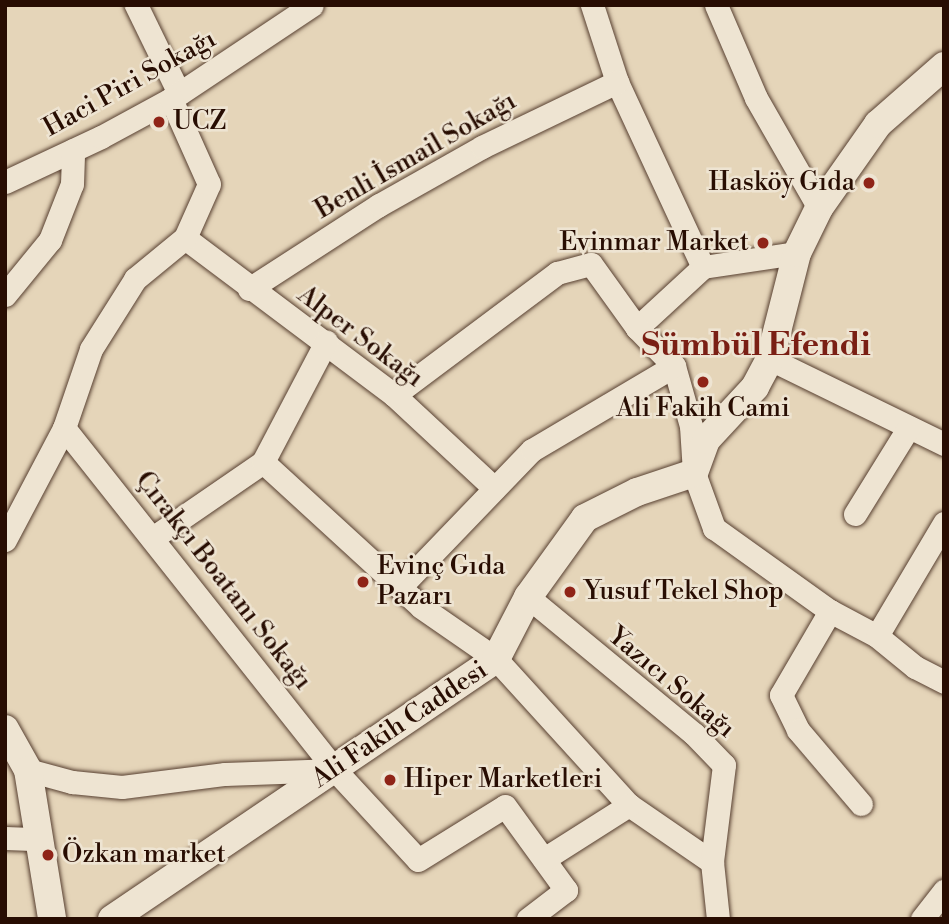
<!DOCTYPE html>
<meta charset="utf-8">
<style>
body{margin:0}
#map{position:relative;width:949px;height:924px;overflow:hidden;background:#e5d5b9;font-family:"Libre Bodoni",serif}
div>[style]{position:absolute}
.roads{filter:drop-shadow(0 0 2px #573f30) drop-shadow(0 0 2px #573f30)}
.minor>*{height:23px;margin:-11.5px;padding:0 11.5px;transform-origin:11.5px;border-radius:11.5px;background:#eee4d2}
.tertiary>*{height:28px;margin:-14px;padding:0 14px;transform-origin:14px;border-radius:14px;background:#eee4d2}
.dots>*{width:19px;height:19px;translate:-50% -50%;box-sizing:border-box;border:4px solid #eee4d2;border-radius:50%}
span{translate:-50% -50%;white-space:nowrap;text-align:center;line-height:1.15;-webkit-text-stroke:5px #eee4d2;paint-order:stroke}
.street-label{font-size:26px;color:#280d02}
.poi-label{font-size:26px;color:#280d02}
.left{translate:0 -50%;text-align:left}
.right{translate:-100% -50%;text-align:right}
.district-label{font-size:33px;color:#7a1f14;font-weight:700}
.frame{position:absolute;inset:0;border:7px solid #280d02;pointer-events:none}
</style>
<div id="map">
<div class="roads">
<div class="minor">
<div style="left:136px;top:5px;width:98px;rotate:64deg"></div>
<div style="left:592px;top:5px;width:81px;rotate:72deg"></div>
<div style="left:617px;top:82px;width:204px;rotate:65.1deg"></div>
<div style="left:703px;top:267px;width:90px;rotate:137.3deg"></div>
<div style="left:716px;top:5px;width:101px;rotate:66.7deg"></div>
<div style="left:756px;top:98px;width:127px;rotate:60.2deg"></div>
<div style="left:5px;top:182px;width:106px;rotate:-25.1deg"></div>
<div style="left:101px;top:137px;width:80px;rotate:-28.5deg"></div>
<div style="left:171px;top:99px;width:169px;rotate:-33.7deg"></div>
<div style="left:185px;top:238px;width:261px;rotate:36.9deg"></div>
<div style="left:394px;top:395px;width:137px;rotate:42.9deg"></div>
<div style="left:703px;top:267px;width:95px;rotate:-8.5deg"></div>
<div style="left:249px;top:289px;width:155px;rotate:-32.9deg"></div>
<div style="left:379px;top:205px;width:118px;rotate:-29.4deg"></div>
<div style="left:482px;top:147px;width:150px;rotate:-25.7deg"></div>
<div style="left:5px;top:295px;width:71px;rotate:-50.7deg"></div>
<div style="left:50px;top:240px;width:60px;rotate:-68.6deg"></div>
<div style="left:72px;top:184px;width:34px;rotate:-88deg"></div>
<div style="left:770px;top:359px;width:194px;rotate:26deg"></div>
<div style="left:394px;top:395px;width:204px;rotate:-36.8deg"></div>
<div style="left:557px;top:273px;width:35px;rotate:-15deg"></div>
<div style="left:591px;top:264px;width:79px;rotate:54.3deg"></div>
<div style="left:637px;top:328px;width:53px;rotate:45.8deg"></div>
<div style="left:674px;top:366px;width:62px;rotate:74.2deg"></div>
<div style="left:691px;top:426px;width:47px;rotate:86.3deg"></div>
<div style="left:694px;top:473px;width:59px;rotate:70deg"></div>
<div style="left:714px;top:528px;width:143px;rotate:35.6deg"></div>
<div style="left:830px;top:611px;width:53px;rotate:28deg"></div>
<div style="left:64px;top:428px;width:436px;rotate:51.6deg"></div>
<div style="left:335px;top:770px;width:122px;rotate:47.3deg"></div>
<div style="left:418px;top:860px;width:102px;rotate:-31.8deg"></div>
<div style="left:505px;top:806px;width:104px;rotate:54deg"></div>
<div style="left:566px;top:890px;width:48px;rotate:142.7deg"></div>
<div style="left:263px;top:462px;width:214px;rotate:42.5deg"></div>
<div style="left:421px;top:607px;width:91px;rotate:34.7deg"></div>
<div style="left:496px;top:659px;width:197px;rotate:47.7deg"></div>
<div style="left:629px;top:805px;width:101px;rotate:34.5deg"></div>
<div style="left:855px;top:514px;width:102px;rotate:-58.2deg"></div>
<div style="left:944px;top:523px;width:131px;rotate:120.7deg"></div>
<div style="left:877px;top:636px;width:49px;rotate:39.2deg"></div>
<div style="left:915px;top:667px;width:33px;rotate:27deg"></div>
<div style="left:154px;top:537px;width:132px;rotate:-34.5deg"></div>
<div style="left:263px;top:462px;width:136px;rotate:-62.3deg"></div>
<div style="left:5px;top:540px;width:127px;rotate:-62.2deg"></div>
<div style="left:64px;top:428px;width:83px;rotate:-71.1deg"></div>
<div style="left:91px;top:349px;width:83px;rotate:-57.8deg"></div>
<div style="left:135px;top:279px;width:65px;rotate:-39.4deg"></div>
<div style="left:185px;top:238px;width:59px;rotate:-66deg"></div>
<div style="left:209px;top:184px;width:93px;rotate:-114.1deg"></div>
<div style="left:400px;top:587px;width:190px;rotate:-46.1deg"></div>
<div style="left:532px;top:450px;width:165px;rotate:-30.6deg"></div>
<div style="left:528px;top:597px;width:215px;rotate:39.5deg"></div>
<div style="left:694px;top:734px;width:43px;rotate:45.9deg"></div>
<div style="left:724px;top:765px;width:98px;rotate:97.1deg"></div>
<div style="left:712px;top:862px;width:57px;rotate:84deg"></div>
<div style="left:830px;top:611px;width:97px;rotate:120.3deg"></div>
<div style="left:781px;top:695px;width:39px;rotate:64deg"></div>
<div style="left:798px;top:730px;width:97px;rotate:49.6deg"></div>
<div style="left:28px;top:770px;width:46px;rotate:15.3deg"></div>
<div style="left:72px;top:782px;width:50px;rotate:5.7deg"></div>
<div style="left:122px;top:787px;width:104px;rotate:-7.2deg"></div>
<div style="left:225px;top:774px;width:110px;rotate:-2.1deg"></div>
<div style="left:5px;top:838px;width:34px;rotate:2deg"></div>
<div style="left:544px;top:859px;width:101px;rotate:-32.4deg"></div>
<div style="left:922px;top:919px;width:36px;rotate:-52deg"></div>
</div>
<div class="tertiary">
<div style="left:5px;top:729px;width:47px;rotate:60.7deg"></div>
<div style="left:28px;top:770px;width:151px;rotate:80.8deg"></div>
<div style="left:112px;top:919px;width:464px;rotate:-34.1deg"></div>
<div style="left:496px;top:659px;width:70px;rotate:-62.7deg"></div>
<div style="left:528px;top:597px;width:97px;rotate:-54.2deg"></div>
<div style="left:585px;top:518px;width:58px;rotate:-26.6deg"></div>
<div style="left:637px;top:492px;width:60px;rotate:-18.4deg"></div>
<div style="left:694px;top:473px;width:35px;rotate:-70deg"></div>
<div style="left:706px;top:440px;width:72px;rotate:-47.2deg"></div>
<div style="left:755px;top:387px;width:32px;rotate:-62deg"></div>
<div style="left:770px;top:359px;width:109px;rotate:-75.7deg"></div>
<div style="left:797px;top:253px;width:50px;rotate:-63.9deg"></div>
<div style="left:819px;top:208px;width:103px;rotate:-54.9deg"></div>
<div style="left:878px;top:124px;width:88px;rotate:-41.3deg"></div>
</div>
</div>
<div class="dots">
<div style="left:159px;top:122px;background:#8f2418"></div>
<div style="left:869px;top:183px;background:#8f2418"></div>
<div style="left:763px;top:243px;background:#8f2418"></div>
<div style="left:703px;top:382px;background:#8f2418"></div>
<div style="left:363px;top:582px;background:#8f2418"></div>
<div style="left:570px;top:592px;background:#8f2418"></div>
<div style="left:390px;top:780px;background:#8f2418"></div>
<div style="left:48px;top:855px;background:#8f2418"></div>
</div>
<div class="street-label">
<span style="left:130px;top:84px;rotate:-29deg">Haci Piri Sokağı</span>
<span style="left:416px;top:156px;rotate:-30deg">Benli İsmail Sokağı</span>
<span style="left:360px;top:337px;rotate:37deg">Alper Sokağı</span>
<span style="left:223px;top:581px;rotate:52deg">Çırakçı Boatanı Sokağı</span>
<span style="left:671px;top:683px;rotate:40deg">Yazıcı Sokağı</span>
<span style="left:400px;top:725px;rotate:-34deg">Ali Fakih Caddesi</span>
</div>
<div class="poi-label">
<span class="left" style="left:173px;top:122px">UCZ</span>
<span class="right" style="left:855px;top:183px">Hasköy Gıda</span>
<span class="right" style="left:749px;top:243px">Evinmar Market</span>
<span style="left:703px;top:409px">Ali Fakih Cami</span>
<span class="left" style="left:377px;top:582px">Evinç Gıda<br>Pazarı</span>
<span class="left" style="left:584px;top:592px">Yusuf Tekel Shop</span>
<span class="left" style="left:404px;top:780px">Hiper Marketleri</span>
<span class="left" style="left:62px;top:855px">Özkan market</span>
</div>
<div class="district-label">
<span style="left:756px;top:346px">Sümbül Efendi</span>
</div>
<div class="frame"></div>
</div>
